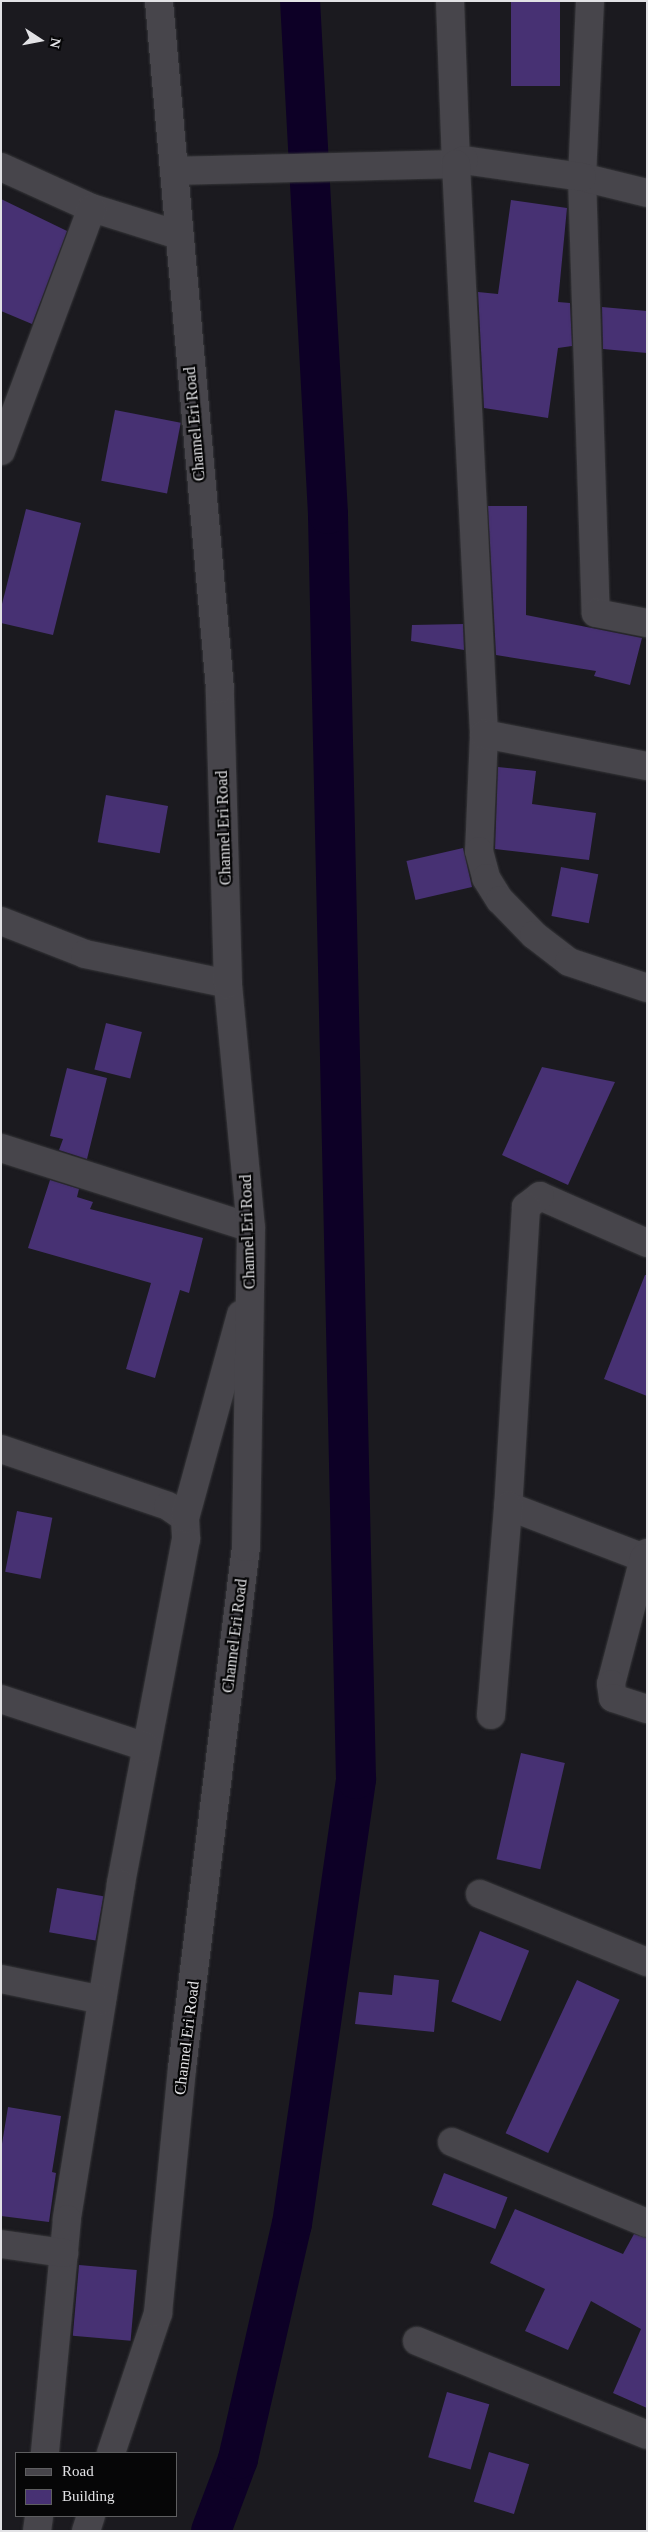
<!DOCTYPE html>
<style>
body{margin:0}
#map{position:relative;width:648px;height:2532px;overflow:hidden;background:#1b1a1f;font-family:"Times New Roman",serif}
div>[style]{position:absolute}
.canal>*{height:40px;margin:-20px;padding:0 20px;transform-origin:20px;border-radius:20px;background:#0d0026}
.building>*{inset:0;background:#473173;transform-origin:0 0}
.roads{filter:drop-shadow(0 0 1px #363639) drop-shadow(0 0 1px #363639)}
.street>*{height:28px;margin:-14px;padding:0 14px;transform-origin:14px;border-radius:14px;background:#47454b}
span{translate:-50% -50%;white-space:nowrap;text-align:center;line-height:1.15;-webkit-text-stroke:4.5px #060607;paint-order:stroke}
.street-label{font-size:16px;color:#e2e2e5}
.frame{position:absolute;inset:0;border:2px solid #e2e2e5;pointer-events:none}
.legend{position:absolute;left:15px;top:2452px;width:162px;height:65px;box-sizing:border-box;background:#060607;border:1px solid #5e5e60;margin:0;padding:6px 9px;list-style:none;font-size:15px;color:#e2e2e5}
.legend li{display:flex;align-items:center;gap:10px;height:25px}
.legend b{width:25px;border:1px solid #5e5e60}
.north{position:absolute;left:15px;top:15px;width:50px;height:50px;-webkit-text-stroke:4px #060607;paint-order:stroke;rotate:101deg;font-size:14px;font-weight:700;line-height:20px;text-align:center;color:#e2e2e5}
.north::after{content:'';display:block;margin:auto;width:18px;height:22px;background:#e2e2e5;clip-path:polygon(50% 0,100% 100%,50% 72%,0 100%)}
</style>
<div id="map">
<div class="canal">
<div style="left:211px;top:2531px;width:77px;rotate:-69.4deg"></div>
<div style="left:238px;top:2459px;width:241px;rotate:-77.1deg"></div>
<div style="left:292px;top:2224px;width:450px;rotate:-81.8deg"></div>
<div style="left:356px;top:1779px;width:1265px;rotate:-91.27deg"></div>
<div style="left:328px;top:514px;width:514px;rotate:-93.12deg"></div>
</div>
<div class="building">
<div style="left:511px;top:1px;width:49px;height:85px"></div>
<div style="clip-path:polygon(1px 199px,67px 231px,32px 324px,1px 311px)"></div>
<div style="clip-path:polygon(511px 200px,567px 208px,558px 302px,570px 303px,572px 346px,558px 348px,548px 418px,484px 408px,478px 292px,498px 294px)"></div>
<div style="clip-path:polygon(602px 307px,647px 311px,647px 353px,603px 349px)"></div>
<div style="left:115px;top:410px;width:67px;height:72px;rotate:11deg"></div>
<div style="clip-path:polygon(488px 506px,527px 506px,526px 615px,642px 638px,630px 685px,594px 676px,596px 671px,496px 655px)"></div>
<div style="clip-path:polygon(26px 509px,81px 523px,53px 635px,1px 623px,1px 608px)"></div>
<div style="clip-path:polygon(463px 624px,464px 650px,411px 641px,412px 625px)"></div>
<div style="clip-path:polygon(498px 767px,536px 771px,532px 804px,596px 813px,589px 860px,495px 849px)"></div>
<div style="left:106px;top:795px;width:63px;height:48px;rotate:10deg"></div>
<div style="left:463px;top:848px;width:40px;height:58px;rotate:77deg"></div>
<div style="left:561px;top:867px;width:38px;height:50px;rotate:11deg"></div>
<div style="left:106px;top:1023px;width:37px;height:48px;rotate:14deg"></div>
<div style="clip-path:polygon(542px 1067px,615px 1082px,568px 1185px,502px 1155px)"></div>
<div style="clip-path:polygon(67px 1068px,107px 1078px,87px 1159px,59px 1150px,63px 1139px,50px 1136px)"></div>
<div style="clip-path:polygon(50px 1180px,79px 1189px,77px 1197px,93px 1202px,90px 1209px,203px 1238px,189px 1293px,180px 1290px,155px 1378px,126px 1369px,151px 1283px,28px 1248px)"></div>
<div style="clip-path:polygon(645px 1275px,647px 1275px,647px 1396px,604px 1379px)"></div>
<div style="left:17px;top:1511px;width:36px;height:62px;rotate:11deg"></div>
<div style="left:521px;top:1753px;width:45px;height:109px;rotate:13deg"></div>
<div style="left:57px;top:1888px;width:47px;height:45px;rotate:10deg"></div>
<div style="left:480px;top:1931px;width:53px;height:76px;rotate:22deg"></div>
<div style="clip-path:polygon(394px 1975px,439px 1980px,434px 2032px,355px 2024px,359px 1992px,392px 1995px)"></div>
<div style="left:577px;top:1980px;width:47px;height:169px;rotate:25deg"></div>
<div style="clip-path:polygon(8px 2107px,61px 2116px,52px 2172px,56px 2173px,49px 2222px,1px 2216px,1px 2150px)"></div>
<div style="left:444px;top:2173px;width:68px;height:34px;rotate:21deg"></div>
<div style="clip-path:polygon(515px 2209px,623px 2254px,634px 2234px,647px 2238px,647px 2408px,613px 2393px,641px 2329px,591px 2301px,568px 2350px,525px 2331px,545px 2289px,490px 2263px)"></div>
<div style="left:79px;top:2265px;width:58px;height:71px;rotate:5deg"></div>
<div style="left:447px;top:2392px;width:44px;height:68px;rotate:16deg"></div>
<div style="left:489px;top:2452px;width:42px;height:52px;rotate:17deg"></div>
</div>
<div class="roads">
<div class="street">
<div style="left:590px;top:1px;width:176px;rotate:92.6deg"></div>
<div style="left:582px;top:177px;width:436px;rotate:88.2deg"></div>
<div style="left:596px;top:613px;width:52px;rotate:11.1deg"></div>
<div style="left:1px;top:167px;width:100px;rotate:24.3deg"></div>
<div style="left:92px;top:208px;width:90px;rotate:17.4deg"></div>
<div style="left:174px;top:171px;width:282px;rotate:-1.4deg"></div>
<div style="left:456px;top:164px;width:163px;rotate:-92.1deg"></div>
<div style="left:647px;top:193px;width:67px;rotate:-166.2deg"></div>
<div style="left:582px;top:177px;width:119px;rotate:-171.8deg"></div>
<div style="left:464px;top:160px;width:9px;rotate:153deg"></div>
<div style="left:456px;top:164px;width:571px;rotate:87.19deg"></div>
<div style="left:484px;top:734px;width:117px;rotate:92.4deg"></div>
<div style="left:479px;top:851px;width:28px;rotate:75deg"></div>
<div style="left:486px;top:878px;width:26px;rotate:58deg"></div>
<div style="left:500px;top:900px;width:49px;rotate:45.8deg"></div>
<div style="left:534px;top:935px;width:44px;rotate:37.6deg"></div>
<div style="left:569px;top:962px;width:82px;rotate:18.4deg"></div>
<div style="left:1px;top:451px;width:259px;rotate:-69.5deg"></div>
<div style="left:484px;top:734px;width:166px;rotate:11.1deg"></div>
<div style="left:1px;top:921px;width:90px;rotate:21.4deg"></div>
<div style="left:85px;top:954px;width:146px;rotate:11.8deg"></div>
<div style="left:1px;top:1148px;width:262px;rotate:17.7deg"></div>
<div style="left:647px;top:1243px;width:117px;rotate:-156.3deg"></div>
<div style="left:540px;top:1196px;width:18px;rotate:142deg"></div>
<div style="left:526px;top:1207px;width:300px;rotate:93.4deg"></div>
<div style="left:508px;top:1506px;width:146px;rotate:20.9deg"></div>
<div style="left:644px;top:1558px;width:6px;rotate:-59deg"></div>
<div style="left:1px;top:1449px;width:176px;rotate:18.8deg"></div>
<div style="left:168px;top:1506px;width:21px;rotate:35deg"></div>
<div style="left:185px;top:1518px;width:21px;rotate:87deg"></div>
<div style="left:186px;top:1539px;width:351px;rotate:100.7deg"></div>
<div style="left:121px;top:1884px;width:339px;rotate:99.2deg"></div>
<div style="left:67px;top:2219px;width:235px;rotate:95.4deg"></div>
<div style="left:185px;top:1518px;width:211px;rotate:-74.6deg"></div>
<div style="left:644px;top:1558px;width:130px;rotate:104.7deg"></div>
<div style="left:611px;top:1684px;width:14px;rotate:82deg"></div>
<div style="left:613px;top:1698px;width:36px;rotate:18deg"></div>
<div style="left:1px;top:1699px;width:153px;rotate:18.3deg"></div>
<div style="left:491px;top:1715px;width:210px;rotate:-85.3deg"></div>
<div style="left:480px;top:1894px;width:180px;rotate:22.2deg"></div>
<div style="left:1px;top:1979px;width:103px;rotate:11.7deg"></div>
<div style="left:452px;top:2142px;width:211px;rotate:22.6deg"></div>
<div style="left:1px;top:2244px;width:64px;rotate:8.1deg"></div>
<div style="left:417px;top:2341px;width:248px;rotate:22.2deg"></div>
<div style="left:111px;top:2453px;width:148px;rotate:-71.4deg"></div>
<div style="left:158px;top:2313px;width:246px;rotate:-84.4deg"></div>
<div style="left:182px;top:2068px;width:525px;rotate:-83deg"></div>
<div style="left:246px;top:1547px;width:319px;rotate:-89.1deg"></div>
<div style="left:251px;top:1228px;width:245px;rotate:-95.4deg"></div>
<div style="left:228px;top:984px;width:295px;rotate:-91.6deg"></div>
<div style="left:220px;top:689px;width:691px;rotate:-95.07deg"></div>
<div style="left:37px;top:2531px;width:15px;rotate:-82deg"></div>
<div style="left:86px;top:2531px;width:16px;rotate:-72deg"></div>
</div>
</div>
<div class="street-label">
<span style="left:195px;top:424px;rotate:-95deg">Channel Eri Road</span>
<span style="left:224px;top:828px;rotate:-92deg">Channel Eri Road</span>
<span style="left:248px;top:1232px;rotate:-92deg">Channel Eri Road</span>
<span style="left:235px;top:1636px;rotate:-83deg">Channel Eri Road</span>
<span style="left:187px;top:2038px;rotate:-83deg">Channel Eri Road</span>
</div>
<div class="frame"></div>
<ul class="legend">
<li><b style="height:6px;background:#47454b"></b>Road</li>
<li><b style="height:14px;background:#473173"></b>Building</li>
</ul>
<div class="north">N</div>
</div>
